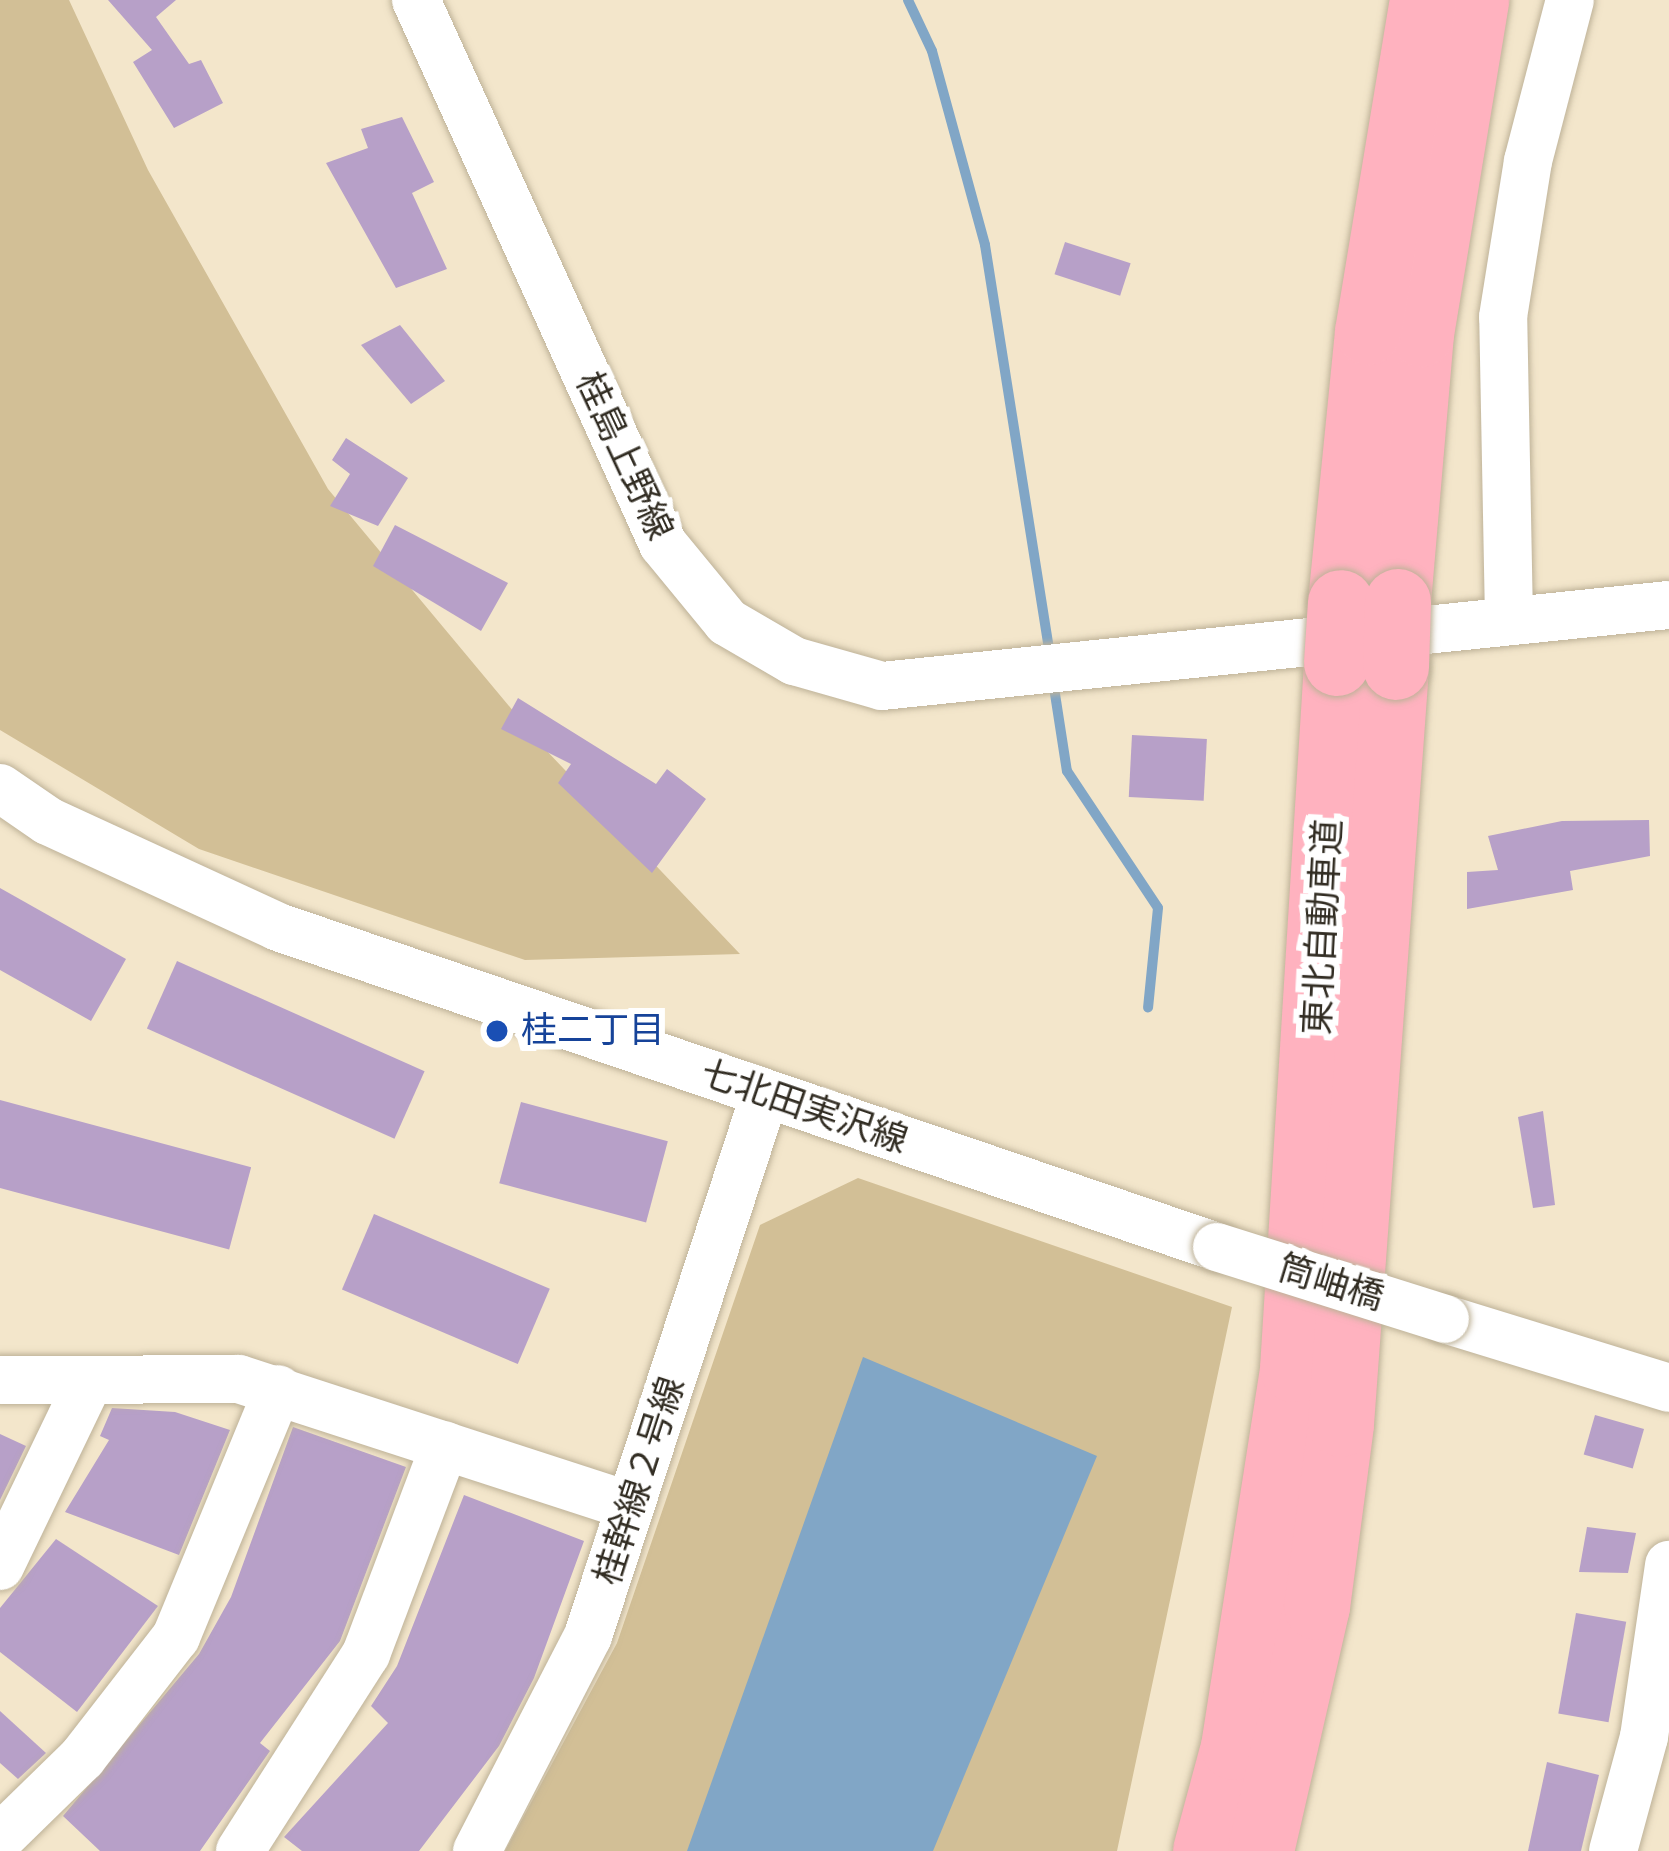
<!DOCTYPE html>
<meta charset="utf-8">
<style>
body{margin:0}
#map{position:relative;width:1669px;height:1851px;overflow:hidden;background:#f3e6cb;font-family:"Space Grotesk","Noto Sans JP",sans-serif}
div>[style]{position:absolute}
.green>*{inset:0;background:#d2bf96}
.water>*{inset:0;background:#81a6c6}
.stream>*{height:10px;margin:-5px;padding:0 5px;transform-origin:5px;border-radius:5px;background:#81a6c6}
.building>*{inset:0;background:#b7a0c8;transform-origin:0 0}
.roads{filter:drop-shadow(0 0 3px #beb298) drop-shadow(0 0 3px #beb298)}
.minor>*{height:48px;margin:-24px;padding:0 24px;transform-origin:24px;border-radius:24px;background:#fff}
.highway>*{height:66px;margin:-33px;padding:0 33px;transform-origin:33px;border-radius:33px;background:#ffb2bf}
.bridges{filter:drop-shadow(0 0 3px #beb298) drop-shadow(0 0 3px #beb298)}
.minor-bridge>*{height:48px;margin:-24px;padding:0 24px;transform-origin:24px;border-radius:24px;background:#fff}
.highway-bridge>*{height:66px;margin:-33px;padding:0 33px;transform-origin:33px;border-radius:33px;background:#ffb2bf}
.dots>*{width:33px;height:33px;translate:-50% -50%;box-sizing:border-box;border:6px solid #fff;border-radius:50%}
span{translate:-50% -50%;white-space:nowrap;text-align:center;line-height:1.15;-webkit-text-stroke:12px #fff;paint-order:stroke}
.street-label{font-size:36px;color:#322d23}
.transit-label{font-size:36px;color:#164399}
.left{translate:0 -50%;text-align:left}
</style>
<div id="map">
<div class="green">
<div style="clip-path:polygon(0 0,69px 0,148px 170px,328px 489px,544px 748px,740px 954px,525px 960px,199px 849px,0 730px)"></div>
<div style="clip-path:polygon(858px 1178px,1232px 1307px,1117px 1851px,505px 1851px,617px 1643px,760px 1225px)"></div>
</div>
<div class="water">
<div style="clip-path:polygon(863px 1357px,1097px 1456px,933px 1851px,687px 1851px)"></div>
</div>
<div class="stream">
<div style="left:908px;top:0;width:56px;rotate:64.8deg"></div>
<div style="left:932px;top:51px;width:201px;rotate:74.7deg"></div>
<div style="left:985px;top:245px;width:416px;rotate:81deg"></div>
<div style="left:1053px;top:681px;width:91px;rotate:81.2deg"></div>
<div style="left:1067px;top:771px;width:164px;rotate:56.4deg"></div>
<div style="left:1158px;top:908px;width:100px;rotate:95.7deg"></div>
</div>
<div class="building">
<div style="clip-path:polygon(108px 0,176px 0,156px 17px,189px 64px,201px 60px,223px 103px,174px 128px,133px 62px,152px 50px)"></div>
<div style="clip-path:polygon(402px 117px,434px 182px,412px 193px,447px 269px,396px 288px,326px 163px,368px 148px,361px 129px)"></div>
<div style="left:1065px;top:242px;width:69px;height:34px;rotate:18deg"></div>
<div style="clip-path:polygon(400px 325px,445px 381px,411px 404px,361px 345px)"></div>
<div style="clip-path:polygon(346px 438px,408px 478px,378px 526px,330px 506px,350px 474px,332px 460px)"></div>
<div style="clip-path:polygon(395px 525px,508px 583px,481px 631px,373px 566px)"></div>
<div style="clip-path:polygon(518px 698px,656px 784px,667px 769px,706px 799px,652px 873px,558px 783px,571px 764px,501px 729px)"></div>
<div style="left:1132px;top:735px;width:75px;height:62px;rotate:3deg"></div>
<div style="clip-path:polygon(1649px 820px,1650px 856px,1570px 871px,1573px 890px,1467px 909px,1467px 872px,1498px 870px,1488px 836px,1562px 821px)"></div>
<div style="clip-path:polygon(0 888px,126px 959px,91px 1021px,0 970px)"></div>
<div style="left:177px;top:961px;width:271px;height:74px;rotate:24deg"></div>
<div style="left:0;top:1100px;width:260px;height:85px;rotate:15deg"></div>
<div style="left:521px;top:1102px;width:152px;height:84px;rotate:15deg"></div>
<div style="clip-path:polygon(1543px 1111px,1555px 1205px,1533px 1208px,1518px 1117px)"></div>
<div style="left:374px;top:1214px;width:191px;height:82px;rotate:23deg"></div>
<div style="clip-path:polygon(112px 1408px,175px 1412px,230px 1430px,179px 1555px,65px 1512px,109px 1440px,100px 1436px)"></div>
<div style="left:1595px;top:1415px;width:51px;height:41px;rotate:16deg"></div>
<div style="clip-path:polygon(293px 1427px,406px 1467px,340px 1641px,260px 1743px,270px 1751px,200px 1851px,100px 1851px,63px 1816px,199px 1654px,231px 1597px)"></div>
<div style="clip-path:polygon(0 1434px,26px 1446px,0 1500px)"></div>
<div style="clip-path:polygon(464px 1495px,584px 1541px,534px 1678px,499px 1746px,419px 1851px,302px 1851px,284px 1837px,388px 1723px,371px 1706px,397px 1666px)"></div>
<div style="clip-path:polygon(1587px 1527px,1636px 1533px,1628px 1573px,1579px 1572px)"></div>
<div style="clip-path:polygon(56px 1539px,158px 1606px,77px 1712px,0 1652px,0 1608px)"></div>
<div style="left:1576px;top:1613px;width:51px;height:102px;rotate:10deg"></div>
<div style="clip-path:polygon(0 1711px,46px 1753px,18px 1779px,0 1763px)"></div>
<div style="clip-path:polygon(1547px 1762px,1599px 1775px,1581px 1851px,1528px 1851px)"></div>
</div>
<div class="roads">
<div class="minor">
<div style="left:416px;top:0;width:597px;rotate:65.58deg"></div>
<div style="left:663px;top:544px;width:101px;rotate:50.6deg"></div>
<div style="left:727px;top:622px;width:78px;rotate:30.2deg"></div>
<div style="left:794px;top:661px;width:91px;rotate:15.9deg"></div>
<div style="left:882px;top:686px;width:791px;rotate:-5.88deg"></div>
<div style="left:1509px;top:619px;width:302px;rotate:-91.1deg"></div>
<div style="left:1503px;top:317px;width:158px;rotate:-80.9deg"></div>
<div style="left:1528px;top:161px;width:166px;rotate:-75.4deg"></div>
<div style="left:0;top:788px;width:58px;rotate:34.5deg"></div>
<div style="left:48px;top:821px;width:253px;rotate:24.7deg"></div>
<div style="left:278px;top:927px;width:992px;rotate:18.82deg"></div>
<div style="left:1445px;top:1319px;width:234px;rotate:17.1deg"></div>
<div style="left:0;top:1380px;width:239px;rotate:-0.2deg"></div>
<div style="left:239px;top:1379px;width:410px;rotate:18deg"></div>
<div style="left:0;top:1566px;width:205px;rotate:-64.3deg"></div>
<div style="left:0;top:1838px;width:115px;rotate:-44.3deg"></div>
<div style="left:82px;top:1758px;width:153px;rotate:-52.2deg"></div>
<div style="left:176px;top:1637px;width:268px;rotate:-67.6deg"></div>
<div style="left:240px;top:1851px;width:234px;rotate:-57.4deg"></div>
<div style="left:366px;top:1654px;width:223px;rotate:-69.3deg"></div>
<div style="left:477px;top:1851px;width:242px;rotate:-62.7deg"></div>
<div style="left:588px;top:1636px;width:570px;rotate:-71.91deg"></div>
<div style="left:1613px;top:1851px;width:118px;rotate:-74.8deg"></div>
<div style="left:1644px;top:1737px;width:174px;rotate:-81.7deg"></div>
</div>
<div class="highway">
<div style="left:1398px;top:602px;width:269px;rotate:-85.1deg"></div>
<div style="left:1421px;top:334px;width:338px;rotate:-80.6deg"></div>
<div style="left:1341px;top:603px;width:272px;rotate:-84.3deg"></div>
<div style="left:1368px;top:332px;width:337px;rotate:-80.6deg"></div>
<div style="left:1206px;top:1851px;width:108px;rotate:-74.9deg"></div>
<div style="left:1234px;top:1747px;width:383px;rotate:-81.1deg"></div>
<div style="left:1293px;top:1369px;width:707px;rotate:-86.43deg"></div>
<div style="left:1261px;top:1851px;width:250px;rotate:-77.1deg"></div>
<div style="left:1317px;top:1607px;width:185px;rotate:-82.5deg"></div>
<div style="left:1341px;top:1424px;width:759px;rotate:-85.84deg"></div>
</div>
</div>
<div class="bridges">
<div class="minor-bridge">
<div style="left:1217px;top:1247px;width:239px;rotate:17.5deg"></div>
</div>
<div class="highway-bridge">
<div style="left:1337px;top:663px;width:60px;rotate:-86.2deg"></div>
<div style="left:1396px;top:667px;width:65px;rotate:-88.2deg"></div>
</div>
</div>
<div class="dots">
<div style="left:497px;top:1031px;background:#1a4fb4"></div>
</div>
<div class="street-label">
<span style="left:624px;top:456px;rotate:65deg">桂島上野線</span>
<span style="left:1323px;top:927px;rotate:-87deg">東北自動車道</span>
<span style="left:804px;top:1107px;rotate:19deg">七北田実沢線</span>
<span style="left:1331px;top:1283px;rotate:17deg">筒岫橋</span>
<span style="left:640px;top:1481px;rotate:-72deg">桂幹線２号線</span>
</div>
<div class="transit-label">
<span class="left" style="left:521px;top:1031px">桂二丁目</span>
</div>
</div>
